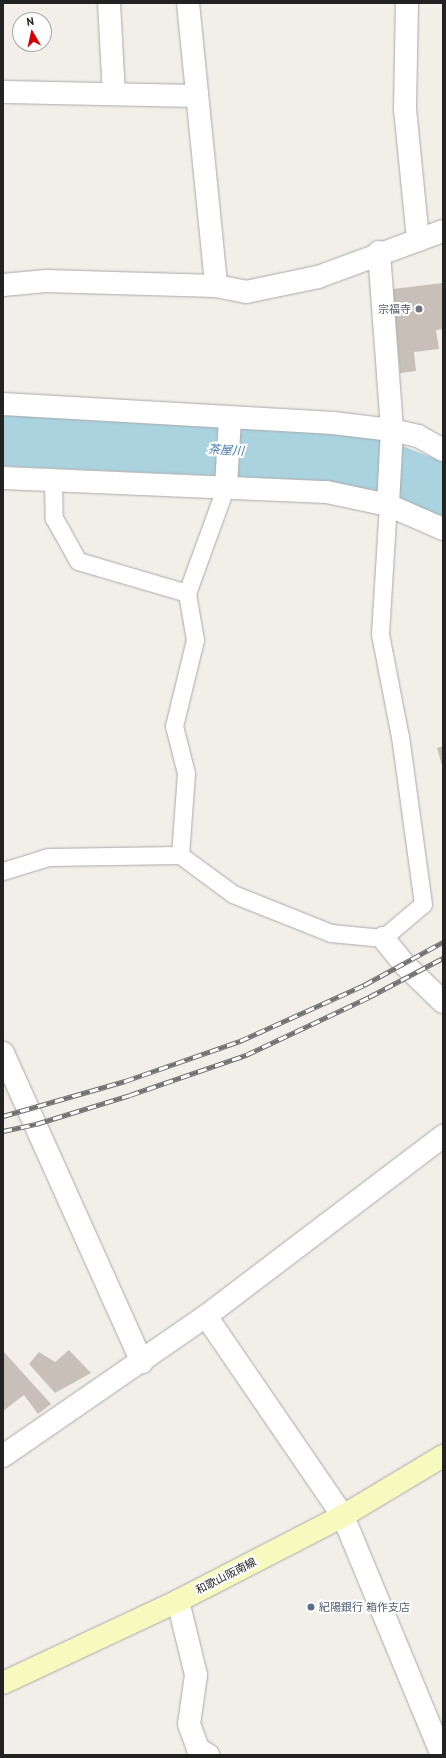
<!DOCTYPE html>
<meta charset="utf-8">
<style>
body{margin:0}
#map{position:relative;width:446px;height:1758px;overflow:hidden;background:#f2efe9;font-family:"PT Sans","Noto Sans JP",sans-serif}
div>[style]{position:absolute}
.river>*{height:51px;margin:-25.5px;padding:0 25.5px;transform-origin:25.5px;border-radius:25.5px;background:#aad3df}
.building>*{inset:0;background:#c7bfb8}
.roads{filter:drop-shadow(0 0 1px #a9a9a9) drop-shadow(0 0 1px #a9a9a9)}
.lane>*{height:17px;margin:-8.5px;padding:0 8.5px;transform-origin:8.5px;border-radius:8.5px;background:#fff}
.street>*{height:22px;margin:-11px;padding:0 11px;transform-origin:11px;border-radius:11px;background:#fff}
.secondary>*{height:22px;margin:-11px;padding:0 11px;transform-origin:11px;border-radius:11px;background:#f7fabf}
.rail>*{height:4.5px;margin-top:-2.25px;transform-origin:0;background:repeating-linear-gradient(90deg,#fff 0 9px,#707070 0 18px);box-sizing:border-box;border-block:1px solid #707070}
.dots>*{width:11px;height:11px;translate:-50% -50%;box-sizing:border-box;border:2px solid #fff;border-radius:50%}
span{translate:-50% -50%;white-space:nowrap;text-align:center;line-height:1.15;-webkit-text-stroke:4px #fff;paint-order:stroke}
.worship-label{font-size:11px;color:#5b616d}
.right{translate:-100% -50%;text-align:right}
.street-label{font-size:11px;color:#222}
.service-label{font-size:11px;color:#4e5e75}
.left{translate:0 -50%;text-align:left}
.water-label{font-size:12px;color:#4a7aab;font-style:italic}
.frame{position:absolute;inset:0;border:4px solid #222;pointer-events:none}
.north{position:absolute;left:12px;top:12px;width:40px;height:40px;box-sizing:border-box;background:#fff;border:1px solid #a7a7a7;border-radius:50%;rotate:351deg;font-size:11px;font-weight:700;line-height:16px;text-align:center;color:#222}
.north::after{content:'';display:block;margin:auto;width:14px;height:18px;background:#d40000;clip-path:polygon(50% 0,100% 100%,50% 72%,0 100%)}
</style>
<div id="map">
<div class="river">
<div style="left:3px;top:440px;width:313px;rotate:2.6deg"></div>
<div style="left:316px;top:454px;width:67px;rotate:9.5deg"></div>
<div style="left:382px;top:465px;width:66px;rotate:21.5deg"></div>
</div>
<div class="building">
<div style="clip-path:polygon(443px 283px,443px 329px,436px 330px,439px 349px,414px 352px,416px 371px,400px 373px,393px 289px)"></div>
<div style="clip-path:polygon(443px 746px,443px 769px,437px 748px)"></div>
<div style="clip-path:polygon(69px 1350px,91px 1373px,55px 1393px,29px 1364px,39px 1352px,55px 1362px)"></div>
<div style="clip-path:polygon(3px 1351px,51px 1404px,38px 1414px,24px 1395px,3px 1411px)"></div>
</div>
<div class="roads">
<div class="lane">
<div style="left:53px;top:479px;width:39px;rotate:89deg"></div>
<div style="left:54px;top:518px;width:49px;rotate:60.8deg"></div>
<div style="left:78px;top:561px;width:114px;rotate:16.4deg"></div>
<div style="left:180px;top:855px;width:82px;rotate:-85.8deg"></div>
<div style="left:186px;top:773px;width:49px;rotate:-104.3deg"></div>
<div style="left:174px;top:726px;width:89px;rotate:-76.3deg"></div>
<div style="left:195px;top:640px;width:48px;rotate:-99.7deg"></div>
<div style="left:187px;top:593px;width:114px;rotate:-70deg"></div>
<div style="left:3px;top:871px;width:47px;rotate:-17.3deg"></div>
<div style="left:48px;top:857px;width:132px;rotate:-0.9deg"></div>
<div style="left:180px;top:855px;width:66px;rotate:36.3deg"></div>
<div style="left:233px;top:894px;width:105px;rotate:21.7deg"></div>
<div style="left:331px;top:933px;width:52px;rotate:5.5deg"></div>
<div style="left:383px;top:938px;width:52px;rotate:-40.4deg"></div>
<div style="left:423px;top:904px;width:169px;rotate:-97.8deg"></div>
<div style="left:400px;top:737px;width:105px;rotate:-101deg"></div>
<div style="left:380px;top:634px;width:129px;rotate:-86.5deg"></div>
</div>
<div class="street">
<div style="left:109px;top:3px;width:91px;rotate:86.9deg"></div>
<div style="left:188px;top:3px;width:284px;rotate:84.3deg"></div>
<div style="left:407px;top:3px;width:106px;rotate:91.1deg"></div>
<div style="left:405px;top:109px;width:132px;rotate:84.3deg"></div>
<div style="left:3px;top:92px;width:194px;rotate:1.2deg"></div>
<div style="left:379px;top:252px;width:178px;rotate:85.8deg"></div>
<div style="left:392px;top:430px;width:75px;rotate:93.1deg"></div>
<div style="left:3px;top:285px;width:43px;rotate:-5.3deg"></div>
<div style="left:46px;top:281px;width:170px;rotate:1.7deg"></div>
<div style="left:216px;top:286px;width:31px;rotate:11deg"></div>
<div style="left:246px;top:292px;width:74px;rotate:-11.8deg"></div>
<div style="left:318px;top:277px;width:133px;rotate:-20.2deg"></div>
<div style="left:3px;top:404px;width:331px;rotate:3.3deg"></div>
<div style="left:333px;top:423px;width:59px;rotate:6.8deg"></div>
<div style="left:392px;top:430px;width:27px;rotate:13deg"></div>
<div style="left:418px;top:436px;width:29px;rotate:29deg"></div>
<div style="left:3px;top:478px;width:324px;rotate:2.5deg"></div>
<div style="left:327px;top:492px;width:62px;rotate:12deg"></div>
<div style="left:388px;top:505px;width:60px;rotate:23.6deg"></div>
<div style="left:226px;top:486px;width:68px;rotate:-86.6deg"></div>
<div style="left:383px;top:938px;width:33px;rotate:51deg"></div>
<div style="left:404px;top:964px;width:54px;rotate:44.3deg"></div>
<div style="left:3px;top:1053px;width:339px;rotate:65.8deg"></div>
<div style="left:206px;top:1316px;width:242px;rotate:55.6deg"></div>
<div style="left:343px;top:1516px;width:259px;rotate:67.5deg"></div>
<div style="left:3px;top:1456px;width:247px;rotate:-34.6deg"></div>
<div style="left:206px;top:1316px;width:298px;rotate:-37.2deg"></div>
<div style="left:178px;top:1601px;width:76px;rotate:76.3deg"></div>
<div style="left:196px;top:1675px;width:49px;rotate:98.1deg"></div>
<div style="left:189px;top:1724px;width:27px;rotate:70deg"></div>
<div style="left:198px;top:1749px;width:12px;rotate:31deg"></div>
</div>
<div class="secondary">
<div style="left:3px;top:1683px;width:193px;rotate:-25.1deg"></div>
<div style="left:178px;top:1601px;width:186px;rotate:-27.3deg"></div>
<div style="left:343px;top:1516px;width:117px;rotate:-31deg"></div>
</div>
</div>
<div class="rail">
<div style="left:3px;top:1116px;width:127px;rotate:-16deg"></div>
<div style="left:125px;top:1081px;width:122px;rotate:-19.2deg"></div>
<div style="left:240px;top:1041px;width:136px;rotate:-24.3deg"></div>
<div style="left:364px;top:985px;width:90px;rotate:-28.6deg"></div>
<div style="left:3px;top:1131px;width:34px;rotate:-12deg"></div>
<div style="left:36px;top:1124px;width:98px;rotate:-17.1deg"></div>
<div style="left:130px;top:1095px;width:123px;rotate:-19deg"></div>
<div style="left:246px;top:1055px;width:136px;rotate:-25.2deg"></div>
<div style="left:369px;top:997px;width:84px;rotate:-27.8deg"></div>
</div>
<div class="dots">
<div style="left:419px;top:309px;background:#6b7280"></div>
<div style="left:311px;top:1607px;background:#5c6f8a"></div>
</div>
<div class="worship-label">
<span class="right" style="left:411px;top:309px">宗福寺</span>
</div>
<div class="street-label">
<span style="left:226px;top:1576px;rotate:-27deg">和歌山阪南線</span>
</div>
<div class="service-label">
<span class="left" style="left:319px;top:1607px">紀陽銀行 箱作支店</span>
</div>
<div class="water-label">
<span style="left:226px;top:450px;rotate:3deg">茶屋川</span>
</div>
<div class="frame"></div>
<div class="north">N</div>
</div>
